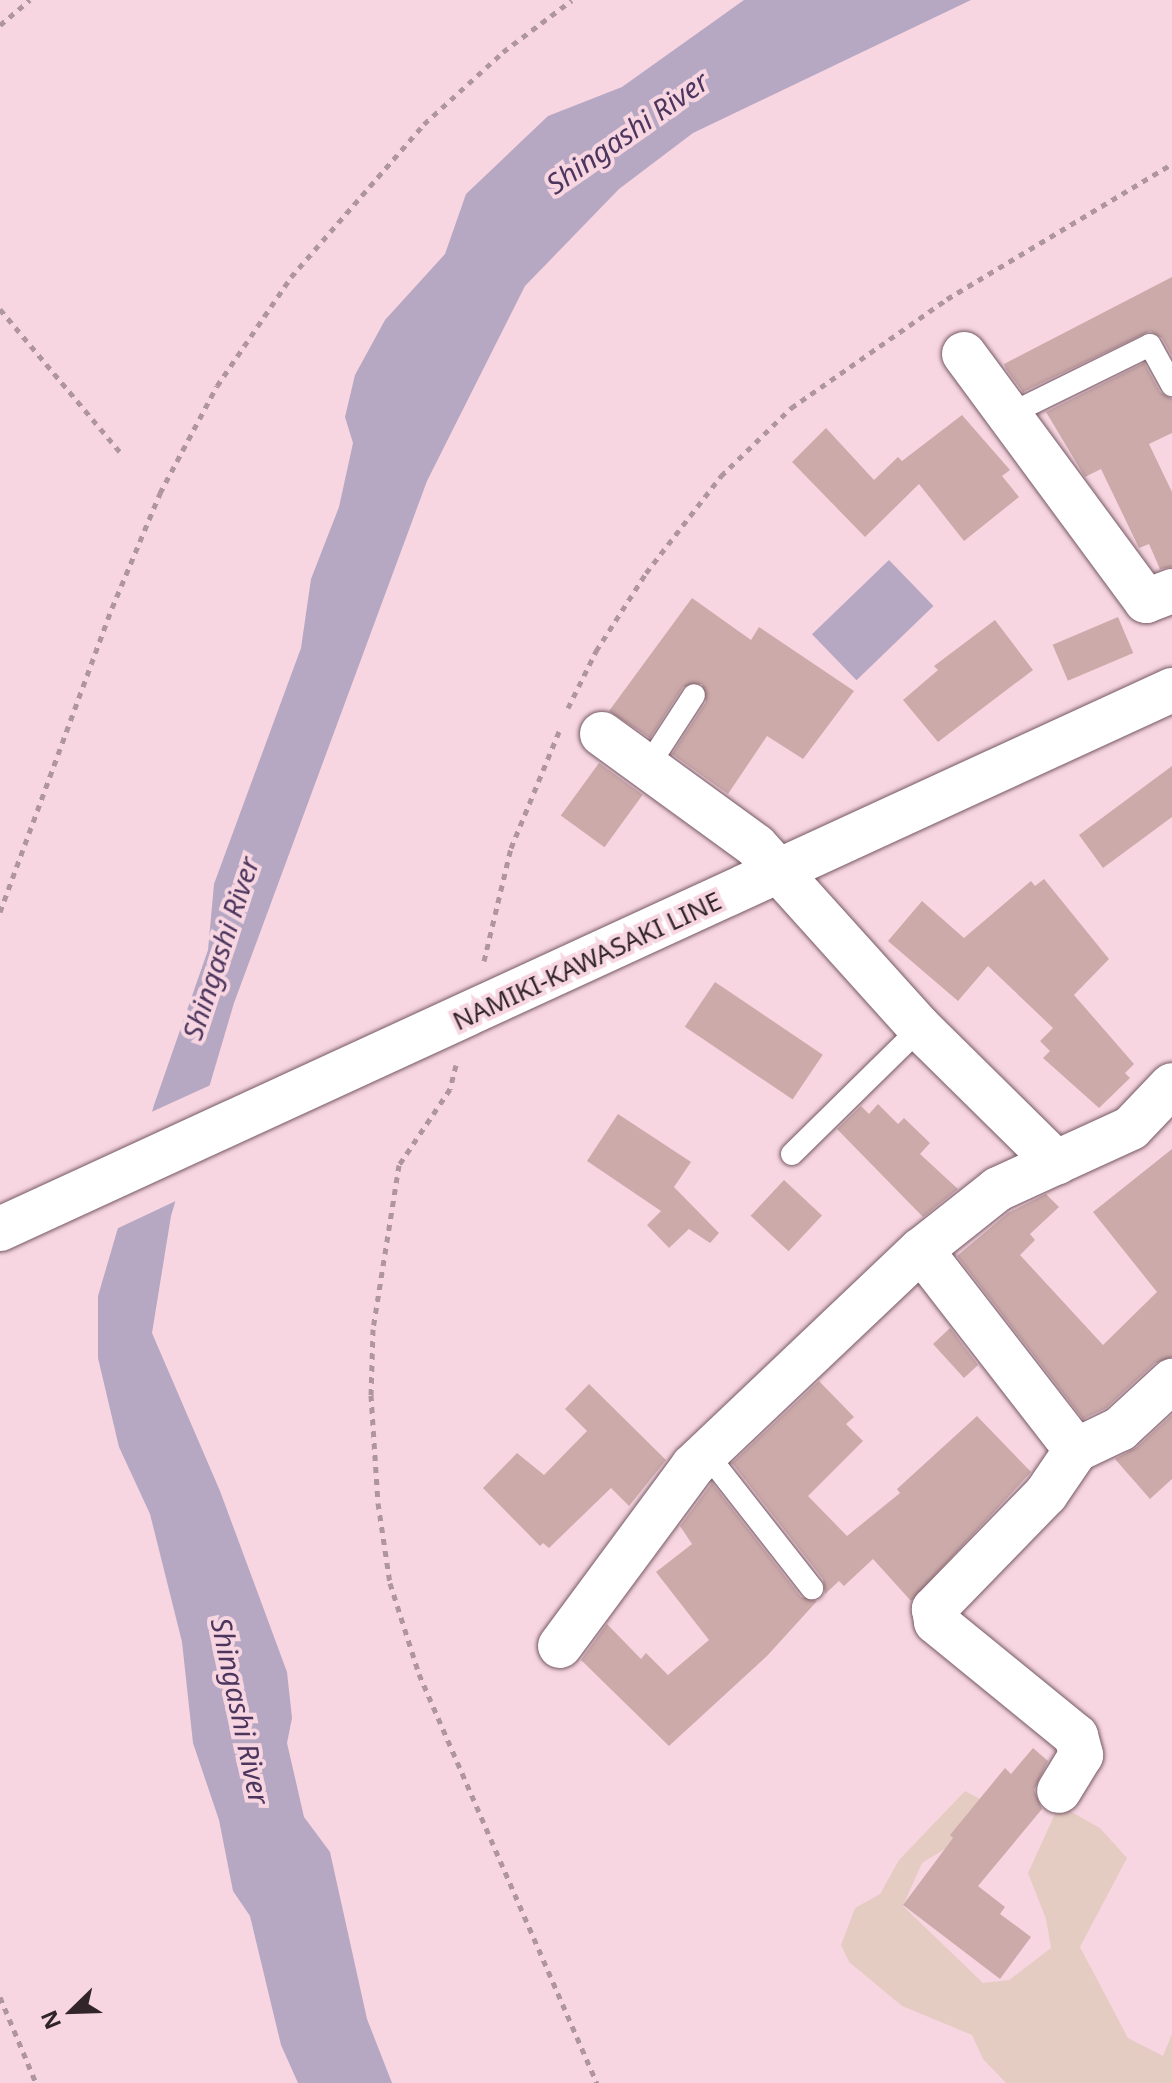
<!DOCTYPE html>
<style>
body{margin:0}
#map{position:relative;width:1172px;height:2083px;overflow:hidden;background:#f7d6e1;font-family:"Noto Sans",sans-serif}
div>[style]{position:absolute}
.green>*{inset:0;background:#e5ccc3}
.water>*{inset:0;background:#b6a7c3;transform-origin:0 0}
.pier>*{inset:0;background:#f7d6e1}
.building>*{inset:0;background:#caa;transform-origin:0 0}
.path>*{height:5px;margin-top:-2.5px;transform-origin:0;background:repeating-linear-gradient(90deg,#af959e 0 6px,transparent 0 12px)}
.roads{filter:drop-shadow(0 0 2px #755963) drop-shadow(0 0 2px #755963)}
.lane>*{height:22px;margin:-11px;padding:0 11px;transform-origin:11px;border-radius:11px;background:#fff}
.street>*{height:44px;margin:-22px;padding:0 22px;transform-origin:22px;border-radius:22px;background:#fff}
.secondary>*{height:44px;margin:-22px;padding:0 22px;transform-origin:22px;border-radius:22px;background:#fff}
span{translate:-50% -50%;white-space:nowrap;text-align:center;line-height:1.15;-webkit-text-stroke:8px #f7d6e1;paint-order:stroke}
.street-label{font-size:26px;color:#32252a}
.water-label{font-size:28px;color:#4d365e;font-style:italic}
.north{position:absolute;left:32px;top:1971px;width:80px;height:80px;-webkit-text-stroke:6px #f7d6e1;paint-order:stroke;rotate:247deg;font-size:22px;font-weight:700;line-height:32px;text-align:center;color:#32252a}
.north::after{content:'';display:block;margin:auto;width:28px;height:36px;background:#32252a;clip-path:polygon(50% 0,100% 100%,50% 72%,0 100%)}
</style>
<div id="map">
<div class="green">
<div style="clip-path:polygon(965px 1791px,980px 1799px,956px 1842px,922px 1863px,903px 1906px,983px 1983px,1009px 1980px,1051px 1948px,1046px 1919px,1028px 1873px,1059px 1805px,1100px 1828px,1127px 1858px,1080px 1947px,1128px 2038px,1163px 2056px,1172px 2034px,1172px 2083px,1006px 2083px,983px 2059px,972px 2035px,902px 2006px,849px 1962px,841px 1945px,855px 1908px,880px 1894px,899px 1860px)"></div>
</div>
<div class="water">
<div style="clip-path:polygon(744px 0,971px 0,693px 133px,619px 189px,525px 286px,427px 481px,234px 1003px,171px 1216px,152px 1333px,220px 1491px,287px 1672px,292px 1718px,287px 1743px,304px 1817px,330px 1852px,367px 2019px,392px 2083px,298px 2083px,281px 2045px,250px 1916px,233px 1891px,219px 1820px,193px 1743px,182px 1642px,150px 1514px,119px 1447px,98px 1358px,98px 1296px,154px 1105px,208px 950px,214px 884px,301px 648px,311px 579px,339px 507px,353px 443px,345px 417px,355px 375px,385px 320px,445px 254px,466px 194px,548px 116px,622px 87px)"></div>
<div style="left:889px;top:560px;width:64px;height:107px;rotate:46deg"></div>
</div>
<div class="pier">
<div style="clip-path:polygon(215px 1083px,180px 1199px,112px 1231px,147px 1114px)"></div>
</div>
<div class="building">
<div style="clip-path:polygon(1172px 277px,1172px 356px,1162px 338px,1150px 331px,1023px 392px,1006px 369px,1004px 364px)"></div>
<div style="clip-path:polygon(1144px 363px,1160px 392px,1172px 399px,1172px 433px,1149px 444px,1172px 492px,1172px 567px,1160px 569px,1149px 544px,1139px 548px,1101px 469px,1085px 477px,1046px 412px)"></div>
<div style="clip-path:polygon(962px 415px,1010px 470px,1002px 476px,1019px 497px,964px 541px,919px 484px,865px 537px,792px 462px,826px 428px,874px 480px,898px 457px,902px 461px)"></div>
<div style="clip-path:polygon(692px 598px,751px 640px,759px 627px,854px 691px,803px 759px,767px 736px,728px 794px,672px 754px,706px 702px,702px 684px,683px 687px,650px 738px,609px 711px)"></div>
<div style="left:1118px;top:617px;width:39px;height:71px;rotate:67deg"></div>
<div style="clip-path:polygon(995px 620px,1033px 670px,938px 742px,903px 700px,938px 670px,934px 666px)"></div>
<div style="left:599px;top:763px;width:54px;height:65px;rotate:36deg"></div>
<div style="clip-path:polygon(1172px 766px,1172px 817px,1103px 868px,1079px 835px)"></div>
<div style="clip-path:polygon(1044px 879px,1109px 959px,1074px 995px,1134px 1064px,1125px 1073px,1130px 1078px,1099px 1108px,1043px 1058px,1050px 1051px,1040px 1041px,1053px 1028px,988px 966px,958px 1001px,888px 941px,922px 901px,964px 938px,1031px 881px,1035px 886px)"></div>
<div style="left:715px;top:982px;width:130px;height:54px;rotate:34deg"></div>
<div style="clip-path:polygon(878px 1104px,898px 1124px,904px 1118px,930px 1143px,920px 1154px,958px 1189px,923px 1217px,837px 1129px,861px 1106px,869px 1114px)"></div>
<div style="clip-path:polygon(618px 1114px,691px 1162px,674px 1187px,719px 1233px,710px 1243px,689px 1229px,669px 1248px,647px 1225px,661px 1211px,587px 1161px)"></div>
<div style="clip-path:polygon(1172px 1149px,1172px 1357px,1155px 1363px,1106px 1408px,1083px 1419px,957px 1256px,1008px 1213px,1046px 1194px,1059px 1207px,1030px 1234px,1035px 1240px,1020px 1255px,1103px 1345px,1157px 1292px,1093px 1212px)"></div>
<div style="left:784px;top:1180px;width:52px;height:49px;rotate:43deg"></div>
<div style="clip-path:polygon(950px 1328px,978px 1365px,964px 1378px,933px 1344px)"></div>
<div style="clip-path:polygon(819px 1381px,854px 1417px,846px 1424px,863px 1441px,808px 1496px,847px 1536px,900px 1493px,897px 1489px,977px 1416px,1031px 1472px,911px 1601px,873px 1559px,844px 1586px,839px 1581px,825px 1594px,823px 1579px,732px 1463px)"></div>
<div style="clip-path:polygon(589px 1384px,666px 1460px,629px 1506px,611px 1488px,549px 1548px,543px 1543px,540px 1546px,483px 1488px,517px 1453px,544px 1475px,587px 1431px,565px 1409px)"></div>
<div style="clip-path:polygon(1172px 1415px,1172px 1479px,1150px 1499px,1115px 1459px,1137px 1447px)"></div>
<div style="clip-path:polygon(712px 1483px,801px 1597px,817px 1601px,767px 1656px,669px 1746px,581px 1660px,607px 1624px,641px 1659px,646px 1653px,668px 1675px,709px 1640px,656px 1572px,692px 1544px,680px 1526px)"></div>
<div style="clip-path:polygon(1033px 1748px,1048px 1761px,1034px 1790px,1042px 1809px,978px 1886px,1005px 1907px,1000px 1914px,1031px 1937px,1000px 1979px,903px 1905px,953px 1838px,950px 1835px,1005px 1768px,1011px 1774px)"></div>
</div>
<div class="path">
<div style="left:0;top:25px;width:39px;rotate:-40deg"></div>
<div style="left:0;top:309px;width:188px;rotate:50deg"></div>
<div style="left:568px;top:708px;width:64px;rotate:-63.8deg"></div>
<div style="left:596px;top:651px;width:93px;rotate:-57.3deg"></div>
<div style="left:646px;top:573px;width:123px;rotate:-52.3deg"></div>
<div style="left:721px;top:476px;width:98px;rotate:-44.2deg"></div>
<div style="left:791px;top:408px;width:190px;rotate:-34.9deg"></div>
<div style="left:947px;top:299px;width:262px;rotate:-31deg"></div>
<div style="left:0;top:912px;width:324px;rotate:-69.8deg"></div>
<div style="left:112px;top:608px;width:125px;rotate:-67.3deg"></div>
<div style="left:160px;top:493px;width:121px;rotate:-62deg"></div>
<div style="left:217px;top:386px;width:132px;rotate:-55.8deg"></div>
<div style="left:291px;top:277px;width:203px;rotate:-49deg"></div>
<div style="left:424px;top:124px;width:107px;rotate:-42.3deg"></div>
<div style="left:503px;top:52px;width:86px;rotate:-37deg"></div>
<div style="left:484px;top:961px;width:116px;rotate:-76.6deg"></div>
<div style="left:511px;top:848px;width:129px;rotate:-67.6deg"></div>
<div style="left:456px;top:1065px;width:25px;rotate:104deg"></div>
<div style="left:450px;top:1089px;width:92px;rotate:123.9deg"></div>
<div style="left:399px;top:1165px;width:166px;rotate:99deg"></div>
<div style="left:373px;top:1329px;width:66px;rotate:91.7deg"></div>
<div style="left:371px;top:1395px;width:108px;rotate:86.3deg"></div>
<div style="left:378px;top:1503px;width:81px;rotate:81.5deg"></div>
<div style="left:390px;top:1583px;width:96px;rotate:72.3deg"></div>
<div style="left:419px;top:1674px;width:446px;rotate:66.5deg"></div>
<div style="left:0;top:1997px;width:93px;rotate:67.3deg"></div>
</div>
<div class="roads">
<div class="lane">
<div style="left:1008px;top:415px;width:158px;rotate:-26.2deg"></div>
<div style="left:1150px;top:345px;width:46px;rotate:61.2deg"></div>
<div style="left:646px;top:769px;width:88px;rotate:-57deg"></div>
<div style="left:792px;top:1154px;width:180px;rotate:-44.5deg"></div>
<div style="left:706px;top:1453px;width:172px;rotate:51.9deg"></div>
</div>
<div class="street">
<div style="left:964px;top:354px;width:307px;rotate:53.6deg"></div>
<div style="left:1146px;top:601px;width:28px;rotate:-21deg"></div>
<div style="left:602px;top:734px;width:190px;rotate:36deg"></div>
<div style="left:756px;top:846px;width:245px;rotate:48deg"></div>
<div style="left:920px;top:1028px;width:192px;rotate:44.6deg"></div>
<div style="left:921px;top:1250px;width:253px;rotate:52.2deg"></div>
<div style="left:1076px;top:1450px;width:53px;rotate:124.3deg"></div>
<div style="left:1046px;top:1494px;width:161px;rotate:134.2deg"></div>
<div style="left:934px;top:1609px;width:13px;rotate:81deg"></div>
<div style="left:936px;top:1622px;width:181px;rotate:39.2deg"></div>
<div style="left:1076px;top:1736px;width:20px;rotate:75deg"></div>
<div style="left:1081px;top:1755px;width:42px;rotate:121.4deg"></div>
<div style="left:1076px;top:1450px;width:49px;rotate:-25.5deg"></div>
<div style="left:1120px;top:1429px;width:71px;rotate:-42.7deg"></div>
<div style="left:560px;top:1646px;width:224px;rotate:-53.5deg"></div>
<div style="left:693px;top:1466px;width:314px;rotate:-43.5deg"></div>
<div style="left:921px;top:1250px;width:98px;rotate:-38.4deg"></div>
<div style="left:998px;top:1189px;width:146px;rotate:-24.6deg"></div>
<div style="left:1131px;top:1128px;width:59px;rotate:-46.4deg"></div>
</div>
<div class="secondary">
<div style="left:0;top:1229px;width:1290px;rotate:-24.7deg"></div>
</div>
</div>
<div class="street-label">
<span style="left:587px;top:961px;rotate:-25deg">NAMIKI-KAWASAKI LINE</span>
</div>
<div class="water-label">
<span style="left:627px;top:132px;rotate:-35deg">Shingashi River</span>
<span style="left:220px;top:948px;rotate:-72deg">Shingashi River</span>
<span style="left:241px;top:1711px;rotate:78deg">Shingashi River</span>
</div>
<div class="north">N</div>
</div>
